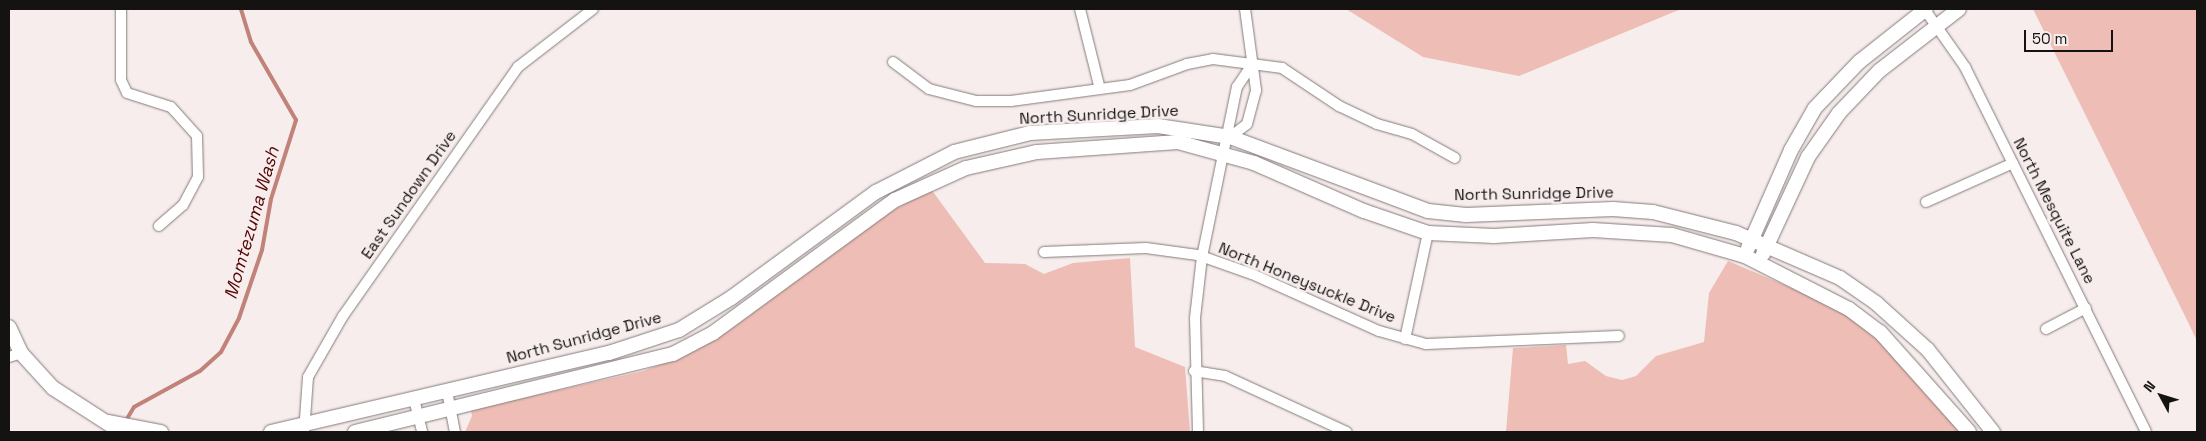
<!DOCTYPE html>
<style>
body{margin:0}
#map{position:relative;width:2206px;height:441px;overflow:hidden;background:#f6edec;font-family:"Space Grotesk",sans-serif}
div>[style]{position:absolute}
.green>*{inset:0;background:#eebdb5}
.stream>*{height:4px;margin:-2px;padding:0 2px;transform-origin:2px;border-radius:2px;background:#c18279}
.roads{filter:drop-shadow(0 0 1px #837b7a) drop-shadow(0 0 1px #837b7a)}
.street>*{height:10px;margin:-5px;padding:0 5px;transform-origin:5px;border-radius:5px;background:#fff}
.secondary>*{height:14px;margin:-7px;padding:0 7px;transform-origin:7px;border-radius:7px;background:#fff}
span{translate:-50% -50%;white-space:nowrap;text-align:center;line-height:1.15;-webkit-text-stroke:5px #f6edec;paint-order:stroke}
.street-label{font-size:16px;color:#151212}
.water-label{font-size:18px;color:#530403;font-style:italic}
.frame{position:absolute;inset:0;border:10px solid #151212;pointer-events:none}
.north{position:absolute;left:2136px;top:371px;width:50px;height:50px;-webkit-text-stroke:4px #f6edec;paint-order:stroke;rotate:309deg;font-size:14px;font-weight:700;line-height:20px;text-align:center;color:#151212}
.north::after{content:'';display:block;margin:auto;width:18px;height:22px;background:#151212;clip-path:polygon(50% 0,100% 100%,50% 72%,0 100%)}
.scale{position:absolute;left:2024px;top:30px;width:89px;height:22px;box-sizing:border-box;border:2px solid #151212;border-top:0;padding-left:6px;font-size:15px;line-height:18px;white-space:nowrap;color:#151212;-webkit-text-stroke:4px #f6edec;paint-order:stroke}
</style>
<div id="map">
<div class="green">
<div style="clip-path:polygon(1346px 9px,1681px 9px,1519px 76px,1423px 57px)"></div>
<div style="clip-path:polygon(2033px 9px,2197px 9px,2197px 341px,2187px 320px)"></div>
<div style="clip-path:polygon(931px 189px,985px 263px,1025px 264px,1044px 274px,1073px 263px,1130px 258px,1135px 347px,1185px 367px,1190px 432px,465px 432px,472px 416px,471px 410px,643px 371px,688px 354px,727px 332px,888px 213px)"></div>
<div style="clip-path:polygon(1728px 261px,1832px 305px,1863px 324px,1963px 432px,1506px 432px,1513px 348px,1566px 345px,1568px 364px,1585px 361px,1606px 376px,1622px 380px,1636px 376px,1656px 356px,1704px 342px,1709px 293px)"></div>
</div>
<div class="stream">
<div style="left:125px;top:422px;width:17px;rotate:-59deg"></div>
<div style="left:134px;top:407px;width:75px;rotate:-28.6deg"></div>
<div style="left:200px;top:371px;width:28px;rotate:-42deg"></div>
<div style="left:221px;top:352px;width:38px;rotate:-62deg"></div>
<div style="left:239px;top:318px;width:72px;rotate:-71.3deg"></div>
<div style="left:262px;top:250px;width:52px;rotate:-80deg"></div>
<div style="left:271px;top:199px;width:83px;rotate:-72.4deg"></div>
<div style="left:296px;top:120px;width:90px;rotate:-120deg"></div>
<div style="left:251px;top:42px;width:34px;rotate:-107deg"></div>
</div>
<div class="roads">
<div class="street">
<div style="left:121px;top:9px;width:71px;rotate:90deg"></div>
<div style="left:121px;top:80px;width:14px;rotate:65deg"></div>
<div style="left:127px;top:93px;width:46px;rotate:17.7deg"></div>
<div style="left:171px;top:107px;width:39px;rotate:48deg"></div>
<div style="left:197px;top:136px;width:41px;rotate:88.6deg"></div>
<div style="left:198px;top:177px;width:32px;rotate:118deg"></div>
<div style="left:183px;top:205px;width:32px;rotate:139deg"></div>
<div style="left:1080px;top:9px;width:82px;rotate:76deg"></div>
<div style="left:1925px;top:10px;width:70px;rotate:54.9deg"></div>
<div style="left:1965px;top:67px;width:407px;rotate:63.6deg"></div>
<div style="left:893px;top:62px;width:45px;rotate:36.9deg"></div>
<div style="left:929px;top:89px;width:49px;rotate:14.3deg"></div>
<div style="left:976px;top:101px;width:35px"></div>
<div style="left:1011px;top:101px;width:120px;rotate:-7.7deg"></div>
<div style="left:1130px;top:85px;width:61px;rotate:-20.2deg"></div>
<div style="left:1187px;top:64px;width:26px;rotate:-11deg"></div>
<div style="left:1213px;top:59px;width:70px;rotate:7.4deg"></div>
<div style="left:1282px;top:68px;width:69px;rotate:33.7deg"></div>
<div style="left:1339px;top:106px;width:42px;rotate:25.3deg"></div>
<div style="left:1377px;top:124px;width:36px;rotate:16deg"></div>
<div style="left:1412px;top:134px;width:49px;rotate:29.2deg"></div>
<div style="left:1230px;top:137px;width:21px;rotate:-37deg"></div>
<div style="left:1247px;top:124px;width:35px;rotate:-75deg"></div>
<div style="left:1256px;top:90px;width:82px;rotate:-97.7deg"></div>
<div style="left:1926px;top:202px;width:95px;rotate:-24.1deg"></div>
<div style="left:1044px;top:252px;width:102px;rotate:-2.2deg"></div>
<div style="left:1146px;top:248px;width:52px;rotate:7.7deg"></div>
<div style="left:1198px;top:255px;width:57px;rotate:19.4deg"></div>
<div style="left:1252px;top:274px;width:139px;rotate:24.2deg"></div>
<div style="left:1379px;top:331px;width:49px;rotate:15.5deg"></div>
<div style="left:1426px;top:344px;width:193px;rotate:-2.4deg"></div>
<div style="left:2046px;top:329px;width:45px;rotate:-27.7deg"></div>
<div style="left:1405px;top:339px;width:108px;rotate:-77.8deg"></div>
<div style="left:9px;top:357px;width:13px;rotate:-18deg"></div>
<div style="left:1194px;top:371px;width:31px;rotate:9deg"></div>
<div style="left:1225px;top:376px;width:134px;rotate:24.7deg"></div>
<div style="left:447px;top:391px;width:42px;rotate:79deg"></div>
<div style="left:414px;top:399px;width:34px;rotate:76deg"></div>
<div style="left:304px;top:432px;width:55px;rotate:-85.8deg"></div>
<div style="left:308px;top:377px;width:70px;rotate:-60.2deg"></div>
<div style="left:343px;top:316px;width:304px;rotate:-54.9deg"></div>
<div style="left:518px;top:67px;width:95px;rotate:-37.7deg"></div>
<div style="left:1198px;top:432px;width:114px;rotate:-91.5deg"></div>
<div style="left:1195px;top:318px;width:61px;rotate:-83.5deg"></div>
<div style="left:1202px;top:257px;width:174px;rotate:-78.4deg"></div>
<div style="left:1237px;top:87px;width:27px;rotate:-56deg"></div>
</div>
<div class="secondary">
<div style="left:1748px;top:248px;width:107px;rotate:-66.3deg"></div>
<div style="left:1791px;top:150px;width:48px;rotate:-60.3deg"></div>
<div style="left:1815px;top:108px;width:64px;rotate:-46.3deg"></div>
<div style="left:1859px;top:62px;width:85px;rotate:-38.3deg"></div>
<div style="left:1763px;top:254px;width:107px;rotate:-65.1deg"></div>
<div style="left:1808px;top:157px;width:54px;rotate:-54.8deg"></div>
<div style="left:1839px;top:113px;width:58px;rotate:-46.4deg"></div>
<div style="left:1879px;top:71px;width:101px;rotate:-37.8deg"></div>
<div style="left:9px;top:327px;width:29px;rotate:65deg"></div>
<div style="left:21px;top:353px;width:47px;rotate:47.6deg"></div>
<div style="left:53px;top:388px;width:81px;rotate:32.9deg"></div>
<div style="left:109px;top:422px;width:53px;rotate:10.9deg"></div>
<div style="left:271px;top:432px;width:347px;rotate:-13.2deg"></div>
<div style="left:609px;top:353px;width:74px;rotate:-18.2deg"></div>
<div style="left:679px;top:330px;width:61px;rotate:-31.6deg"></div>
<div style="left:731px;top:298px;width:180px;rotate:-36.2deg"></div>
<div style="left:876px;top:192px;width:88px;rotate:-27.1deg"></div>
<div style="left:954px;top:152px;width:78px;rotate:-14deg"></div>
<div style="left:1030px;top:133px;width:128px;rotate:-3.1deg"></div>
<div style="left:1158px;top:126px;width:73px;rotate:8.7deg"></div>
<div style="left:1230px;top:137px;width:211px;rotate:20.5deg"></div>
<div style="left:1428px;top:211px;width:38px;rotate:6deg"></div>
<div style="left:1466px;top:215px;width:147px;rotate:-2.3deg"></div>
<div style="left:1613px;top:209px;width:40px;rotate:4.3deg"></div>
<div style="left:1653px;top:212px;width:86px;rotate:14.2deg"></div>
<div style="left:1736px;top:233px;width:113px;rotate:23.4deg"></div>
<div style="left:1840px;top:278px;width:44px;rotate:34.8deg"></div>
<div style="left:1876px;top:303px;width:70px;rotate:42.1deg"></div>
<div style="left:1928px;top:350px;width:105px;rotate:51.6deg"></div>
<div style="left:355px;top:432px;width:327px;rotate:-13.8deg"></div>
<div style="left:673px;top:354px;width:45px;rotate:-27.7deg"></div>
<div style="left:713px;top:333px;width:225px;rotate:-36.2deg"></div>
<div style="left:895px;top:200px;width:78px;rotate:-24.3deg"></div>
<div style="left:966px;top:168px;width:73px;rotate:-12.7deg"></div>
<div style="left:1037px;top:152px;width:141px;rotate:-4.1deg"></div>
<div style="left:1178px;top:142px;width:79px;rotate:15.4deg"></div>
<div style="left:1254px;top:163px;width:120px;rotate:23.6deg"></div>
<div style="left:1364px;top:211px;width:68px;rotate:19deg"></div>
<div style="left:1428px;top:233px;width:66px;rotate:2.6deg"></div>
<div style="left:1494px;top:236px;width:99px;rotate:-3.5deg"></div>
<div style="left:1593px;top:230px;width:79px;rotate:3.6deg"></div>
<div style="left:1672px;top:235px;width:76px;rotate:16deg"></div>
<div style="left:1745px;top:256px;width:117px;rotate:27deg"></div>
<div style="left:1849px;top:309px;width:39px;rotate:37deg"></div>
<div style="left:1880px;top:332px;width:134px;rotate:48.3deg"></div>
</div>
</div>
<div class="street-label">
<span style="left:1099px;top:115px;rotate:-3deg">North Sunridge Drive</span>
<span style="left:1534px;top:194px;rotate:-1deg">North Sunridge Drive</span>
<span style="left:409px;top:195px;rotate:-55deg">East Sundown Drive</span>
<span style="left:2054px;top:211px;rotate:63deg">North Mesquite Lane</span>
<span style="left:1307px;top:283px;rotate:22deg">North Honeysuckle Drive</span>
<span style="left:584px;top:338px;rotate:-15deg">North Sunridge Drive</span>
</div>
<div class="water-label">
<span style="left:252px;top:223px;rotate:-74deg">Momtezuma Wash</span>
</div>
<div class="frame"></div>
<div class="north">N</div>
<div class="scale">50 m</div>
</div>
